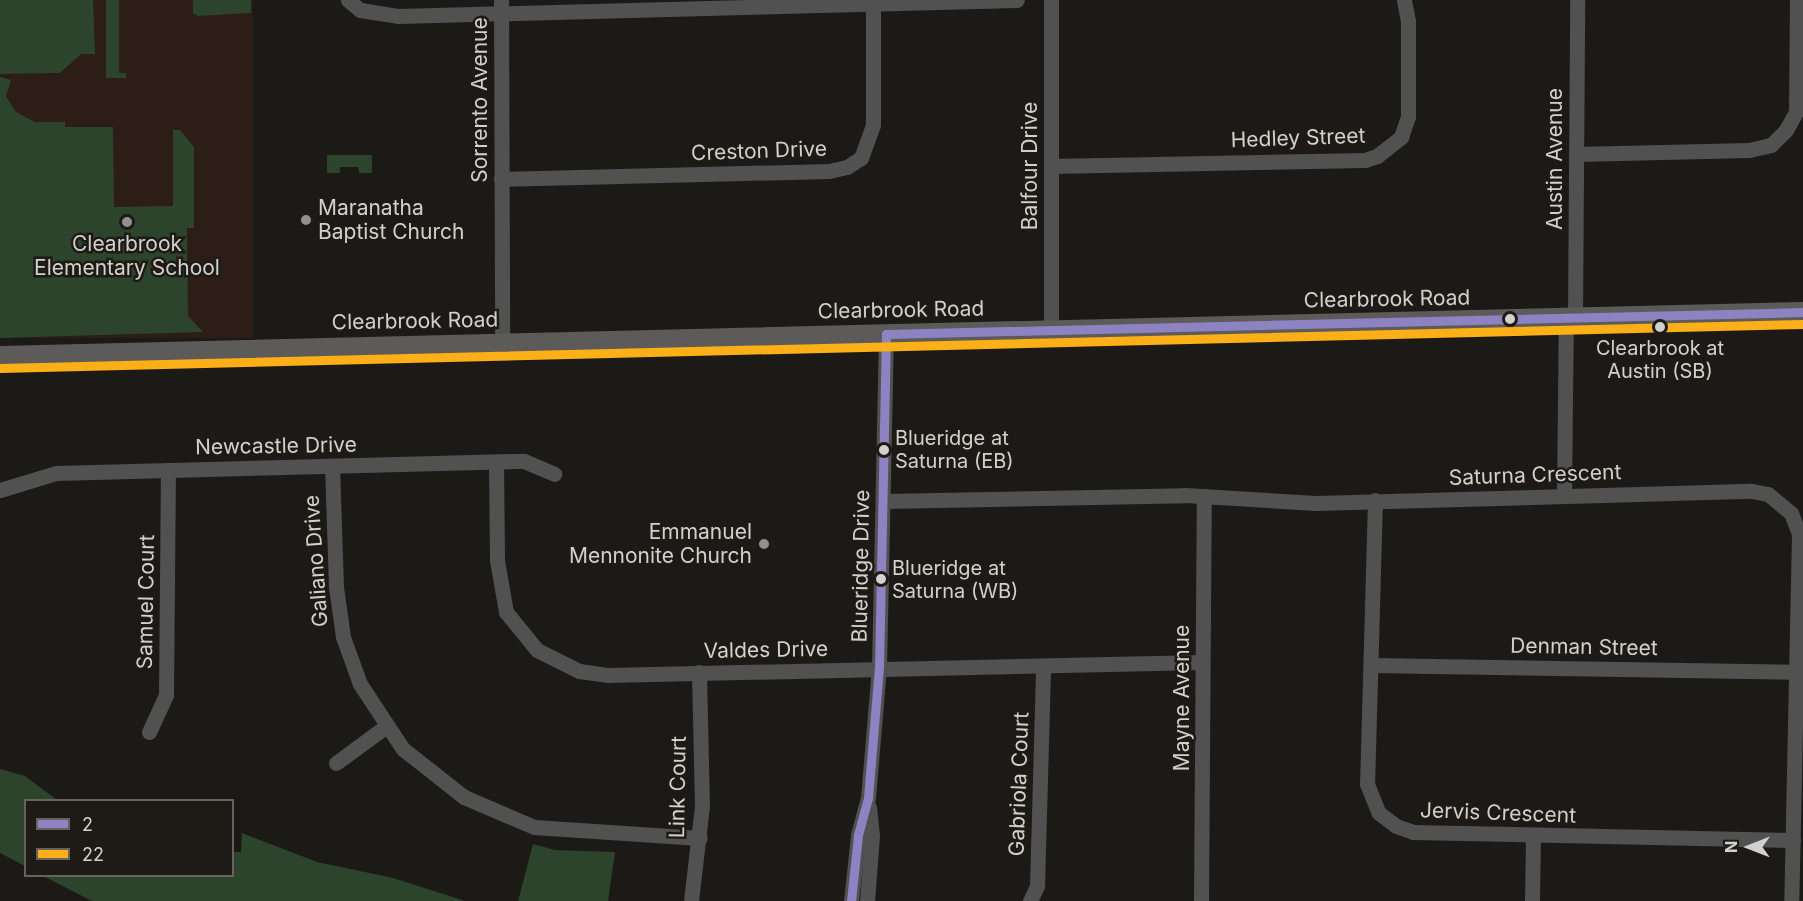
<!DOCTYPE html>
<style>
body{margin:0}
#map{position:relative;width:1803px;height:901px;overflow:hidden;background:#1c1a17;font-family:Inter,sans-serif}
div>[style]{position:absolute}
.education>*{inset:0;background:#2c1d16;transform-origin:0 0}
.green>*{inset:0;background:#2c442b}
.minor>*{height:15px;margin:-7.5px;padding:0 7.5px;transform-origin:7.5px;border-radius:7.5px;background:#525151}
.major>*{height:20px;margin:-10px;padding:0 10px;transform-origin:10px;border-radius:10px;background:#5d5b5a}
.bus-1>*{height:9px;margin:-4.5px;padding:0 4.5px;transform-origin:4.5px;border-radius:4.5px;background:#8d83c3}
.bus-2>*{height:9px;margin:-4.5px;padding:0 4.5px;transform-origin:4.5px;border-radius:4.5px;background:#fcaf17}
.dots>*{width:16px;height:16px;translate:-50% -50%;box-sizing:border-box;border:3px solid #1e1a15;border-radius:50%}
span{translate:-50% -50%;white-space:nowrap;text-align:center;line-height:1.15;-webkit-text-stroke:5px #1e1a15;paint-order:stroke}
.bus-label{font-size:20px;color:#d3d1cd}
.left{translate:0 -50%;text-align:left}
.street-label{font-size:21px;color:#d3d1cd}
.poi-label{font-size:21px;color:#d3d1cd}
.right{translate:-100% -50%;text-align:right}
.legend{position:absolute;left:24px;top:799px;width:210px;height:78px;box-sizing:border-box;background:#1e1a15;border:2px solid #66635f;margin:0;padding:8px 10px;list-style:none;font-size:18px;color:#d3d1cd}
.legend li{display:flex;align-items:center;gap:12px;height:30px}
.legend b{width:30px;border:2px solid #66635f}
.north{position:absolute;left:1719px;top:817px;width:60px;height:60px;-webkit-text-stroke:4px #1e1a15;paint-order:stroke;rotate:270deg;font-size:16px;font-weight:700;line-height:24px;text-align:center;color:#d3d1cd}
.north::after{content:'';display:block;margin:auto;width:21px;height:27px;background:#d3d1cd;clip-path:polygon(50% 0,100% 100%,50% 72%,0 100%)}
</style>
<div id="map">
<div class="education">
<div style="left:0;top:0;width:253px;height:338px"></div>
</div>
<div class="green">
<div style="clip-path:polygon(0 0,93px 0,95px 54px,81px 54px,60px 73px,0 74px)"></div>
<div style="clip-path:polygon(106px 0,119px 0,119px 73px,126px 73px,126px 78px,106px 78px)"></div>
<div style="clip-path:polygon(193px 0,251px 0,251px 13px,198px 16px,193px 13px)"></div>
<div style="clip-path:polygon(0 77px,11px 80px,6px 96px,16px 112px,35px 122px,65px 122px,65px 127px,113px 127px,114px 207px,173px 206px,173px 130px,180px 130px,194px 147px,194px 228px,187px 228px,188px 316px,203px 332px,0 338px)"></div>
<div style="clip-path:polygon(327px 155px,372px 155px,372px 173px,359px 173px,358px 167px,340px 167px,340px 173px,327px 173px)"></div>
<div style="clip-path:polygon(0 769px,25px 776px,57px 800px,26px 800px,25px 866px,0 853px)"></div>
<div style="clip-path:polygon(242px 833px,317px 862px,393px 878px,465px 901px,92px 901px,43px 876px,232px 876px,233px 852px,241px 852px)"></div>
<div style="clip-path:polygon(533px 844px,555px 850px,615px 852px,608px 901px,518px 901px)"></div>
</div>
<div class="minor">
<div style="left:348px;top:0;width:16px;rotate:40deg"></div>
<div style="left:360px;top:10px;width:38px;rotate:9deg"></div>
<div style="left:398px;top:16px;width:619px;rotate:-1.48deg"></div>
<div style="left:501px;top:0;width:343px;rotate:89.8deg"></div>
<div style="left:1051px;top:0;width:331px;rotate:90deg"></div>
<div style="left:1576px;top:154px;width:173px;rotate:-1.3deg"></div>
<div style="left:1749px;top:150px;width:23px;rotate:-13deg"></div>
<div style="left:1771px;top:145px;width:21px;rotate:-45deg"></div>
<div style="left:1786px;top:130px;width:21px;rotate:-61deg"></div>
<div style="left:1796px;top:112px;width:112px;rotate:-89.5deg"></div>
<div style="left:1051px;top:166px;width:314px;rotate:-1.1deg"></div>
<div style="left:1365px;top:160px;width:13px;rotate:-18deg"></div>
<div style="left:1377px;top:156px;width:31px;rotate:-38deg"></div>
<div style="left:1401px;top:137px;width:21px;rotate:-71deg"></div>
<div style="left:1408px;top:117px;width:96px;rotate:-90deg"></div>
<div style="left:1408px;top:21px;width:21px;rotate:-101deg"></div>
<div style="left:501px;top:179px;width:328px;rotate:-1.4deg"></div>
<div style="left:829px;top:171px;width:18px;rotate:-13deg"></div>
<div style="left:847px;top:167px;width:17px;rotate:-33deg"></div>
<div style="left:861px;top:158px;width:35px;rotate:-70deg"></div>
<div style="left:873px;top:125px;width:125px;rotate:-90deg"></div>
<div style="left:1575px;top:318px;width:318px;rotate:-89.6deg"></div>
<div style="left:496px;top:462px;width:98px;rotate:89.4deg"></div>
<div style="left:497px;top:560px;width:53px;rotate:80.2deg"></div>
<div style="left:506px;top:612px;width:49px;rotate:50.8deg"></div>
<div style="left:537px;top:650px;width:47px;rotate:26.6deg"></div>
<div style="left:579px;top:671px;width:28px;rotate:8deg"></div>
<div style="left:607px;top:675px;width:595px;rotate:-1.25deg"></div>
<div style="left:332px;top:466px;width:121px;rotate:88.1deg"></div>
<div style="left:336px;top:587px;width:50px;rotate:82deg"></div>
<div style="left:343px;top:637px;width:50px;rotate:70.1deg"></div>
<div style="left:360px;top:684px;width:78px;rotate:56.5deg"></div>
<div style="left:403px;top:749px;width:78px;rotate:38.2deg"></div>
<div style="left:464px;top:797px;width:76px;rotate:23.2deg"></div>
<div style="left:534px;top:827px;width:166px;rotate:3.8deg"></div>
<div style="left:0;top:490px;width:59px;rotate:-16.9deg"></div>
<div style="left:56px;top:473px;width:468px;rotate:-1.5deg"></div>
<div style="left:524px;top:461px;width:33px;rotate:23deg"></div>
<div style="left:1564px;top:495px;width:177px;rotate:-89.4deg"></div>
<div style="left:1375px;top:500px;width:284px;rotate:91.6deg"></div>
<div style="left:1367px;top:784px;width:31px;rotate:68deg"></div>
<div style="left:1379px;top:813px;width:21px;rotate:37deg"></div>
<div style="left:1396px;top:826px;width:18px;rotate:19deg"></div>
<div style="left:1413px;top:832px;width:380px;rotate:1.2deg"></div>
<div style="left:884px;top:501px;width:301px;rotate:-1.1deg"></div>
<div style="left:1185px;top:495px;width:131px;rotate:3.5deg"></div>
<div style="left:1316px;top:503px;width:436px;rotate:-1.6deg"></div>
<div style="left:1752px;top:491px;width:16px;rotate:11deg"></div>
<div style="left:1768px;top:494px;width:30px;rotate:40deg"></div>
<div style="left:1791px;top:513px;width:22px;rotate:69deg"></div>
<div style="left:1799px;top:534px;width:367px;rotate:91.2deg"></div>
<div style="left:1371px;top:665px;width:425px;rotate:0.9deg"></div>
<div style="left:149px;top:732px;width:41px;rotate:-65.3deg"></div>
<div style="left:166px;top:695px;width:225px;rotate:-89.5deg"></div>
<div style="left:336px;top:763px;width:61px;rotate:-36.3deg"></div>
<div style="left:691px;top:901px;width:96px;rotate:-83.4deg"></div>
<div style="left:702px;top:806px;width:134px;rotate:-91.3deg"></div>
<div style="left:851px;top:901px;width:66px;rotate:-83.9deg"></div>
<div style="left:858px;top:835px;width:38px;rotate:-75deg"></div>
<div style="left:868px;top:798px;width:130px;rotate:-85.2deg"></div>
<div style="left:879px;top:668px;width:334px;rotate:-88.8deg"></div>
<div style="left:867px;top:901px;width:65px;rotate:-85.6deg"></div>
<div style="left:872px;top:836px;width:29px;rotate:-96deg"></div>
<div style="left:1030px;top:901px;width:17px;rotate:-65deg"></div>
<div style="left:1037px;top:886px;width:220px;rotate:-88.4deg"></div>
<div style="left:1201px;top:901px;width:405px;rotate:-89.6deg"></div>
<div style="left:1532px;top:901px;width:65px;rotate:-89.1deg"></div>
</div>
<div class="major">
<div style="left:0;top:356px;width:1804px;rotate:-1.4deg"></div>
</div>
<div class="bus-1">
<div style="left:886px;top:334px;width:917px;rotate:-1.37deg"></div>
<div style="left:851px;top:901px;width:66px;rotate:-83.9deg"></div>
<div style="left:858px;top:835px;width:38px;rotate:-75deg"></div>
<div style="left:868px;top:798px;width:130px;rotate:-85.2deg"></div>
<div style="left:879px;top:668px;width:334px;rotate:-88.8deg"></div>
</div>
<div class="bus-2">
<div style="left:0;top:368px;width:1804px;rotate:-1.4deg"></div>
</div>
<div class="dots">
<div style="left:306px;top:220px;background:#93918d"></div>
<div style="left:127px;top:222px;background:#93918d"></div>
<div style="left:1510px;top:319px;background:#d3d1cd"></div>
<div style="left:1660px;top:327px;background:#d3d1cd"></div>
<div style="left:884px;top:450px;background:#d3d1cd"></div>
<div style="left:764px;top:544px;background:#93918d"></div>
<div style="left:881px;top:579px;background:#d3d1cd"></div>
</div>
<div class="bus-label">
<span style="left:1660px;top:360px">Clearbrook at<br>Austin (SB)</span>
<span class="left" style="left:895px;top:450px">Blueridge at<br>Saturna (EB)</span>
<span class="left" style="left:892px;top:580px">Blueridge at<br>Saturna (WB)</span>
</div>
<div class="street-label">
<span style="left:480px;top:100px;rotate:-90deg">Sorrento Avenue</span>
<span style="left:1298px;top:138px;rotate:-2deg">Hedley Street</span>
<span style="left:759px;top:151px;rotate:-2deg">Creston Drive</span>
<span style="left:1555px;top:159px;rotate:-90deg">Austin Avenue</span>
<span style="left:1030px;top:166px;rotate:-90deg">Balfour Drive</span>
<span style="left:1387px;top:299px;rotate:-1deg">Clearbrook Road</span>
<span style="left:901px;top:310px;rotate:-1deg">Clearbrook Road</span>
<span style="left:415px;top:321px;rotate:-1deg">Clearbrook Road</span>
<span style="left:276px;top:446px;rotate:-1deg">Newcastle Drive</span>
<span style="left:1535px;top:475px;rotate:-2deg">Saturna Crescent</span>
<span style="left:316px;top:561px;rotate:-94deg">Galiano Drive</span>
<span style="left:861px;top:566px;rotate:-89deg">Blueridge Drive</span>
<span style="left:146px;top:602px;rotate:-89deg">Samuel Court</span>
<span style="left:1584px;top:647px;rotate:1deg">Denman Street</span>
<span style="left:766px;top:650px;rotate:-1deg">Valdes Drive</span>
<span style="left:1182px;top:698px;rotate:-90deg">Mayne Avenue</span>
<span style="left:1019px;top:784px;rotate:-88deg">Gabriola Court</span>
<span style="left:678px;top:787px;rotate:-89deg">Link Court</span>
<span style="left:1498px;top:813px;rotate:2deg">Jervis Crescent</span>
</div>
<div class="poi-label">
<span class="left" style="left:318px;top:220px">Maranatha<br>Baptist Church</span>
<span style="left:127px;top:256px">Clearbrook<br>Elementary School</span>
<span class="right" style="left:752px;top:544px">Emmanuel<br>Mennonite Church</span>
</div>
<ul class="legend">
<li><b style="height:8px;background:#8d83c3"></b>2</li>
<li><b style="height:8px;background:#fcaf17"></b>22</li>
</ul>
<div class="north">N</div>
</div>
